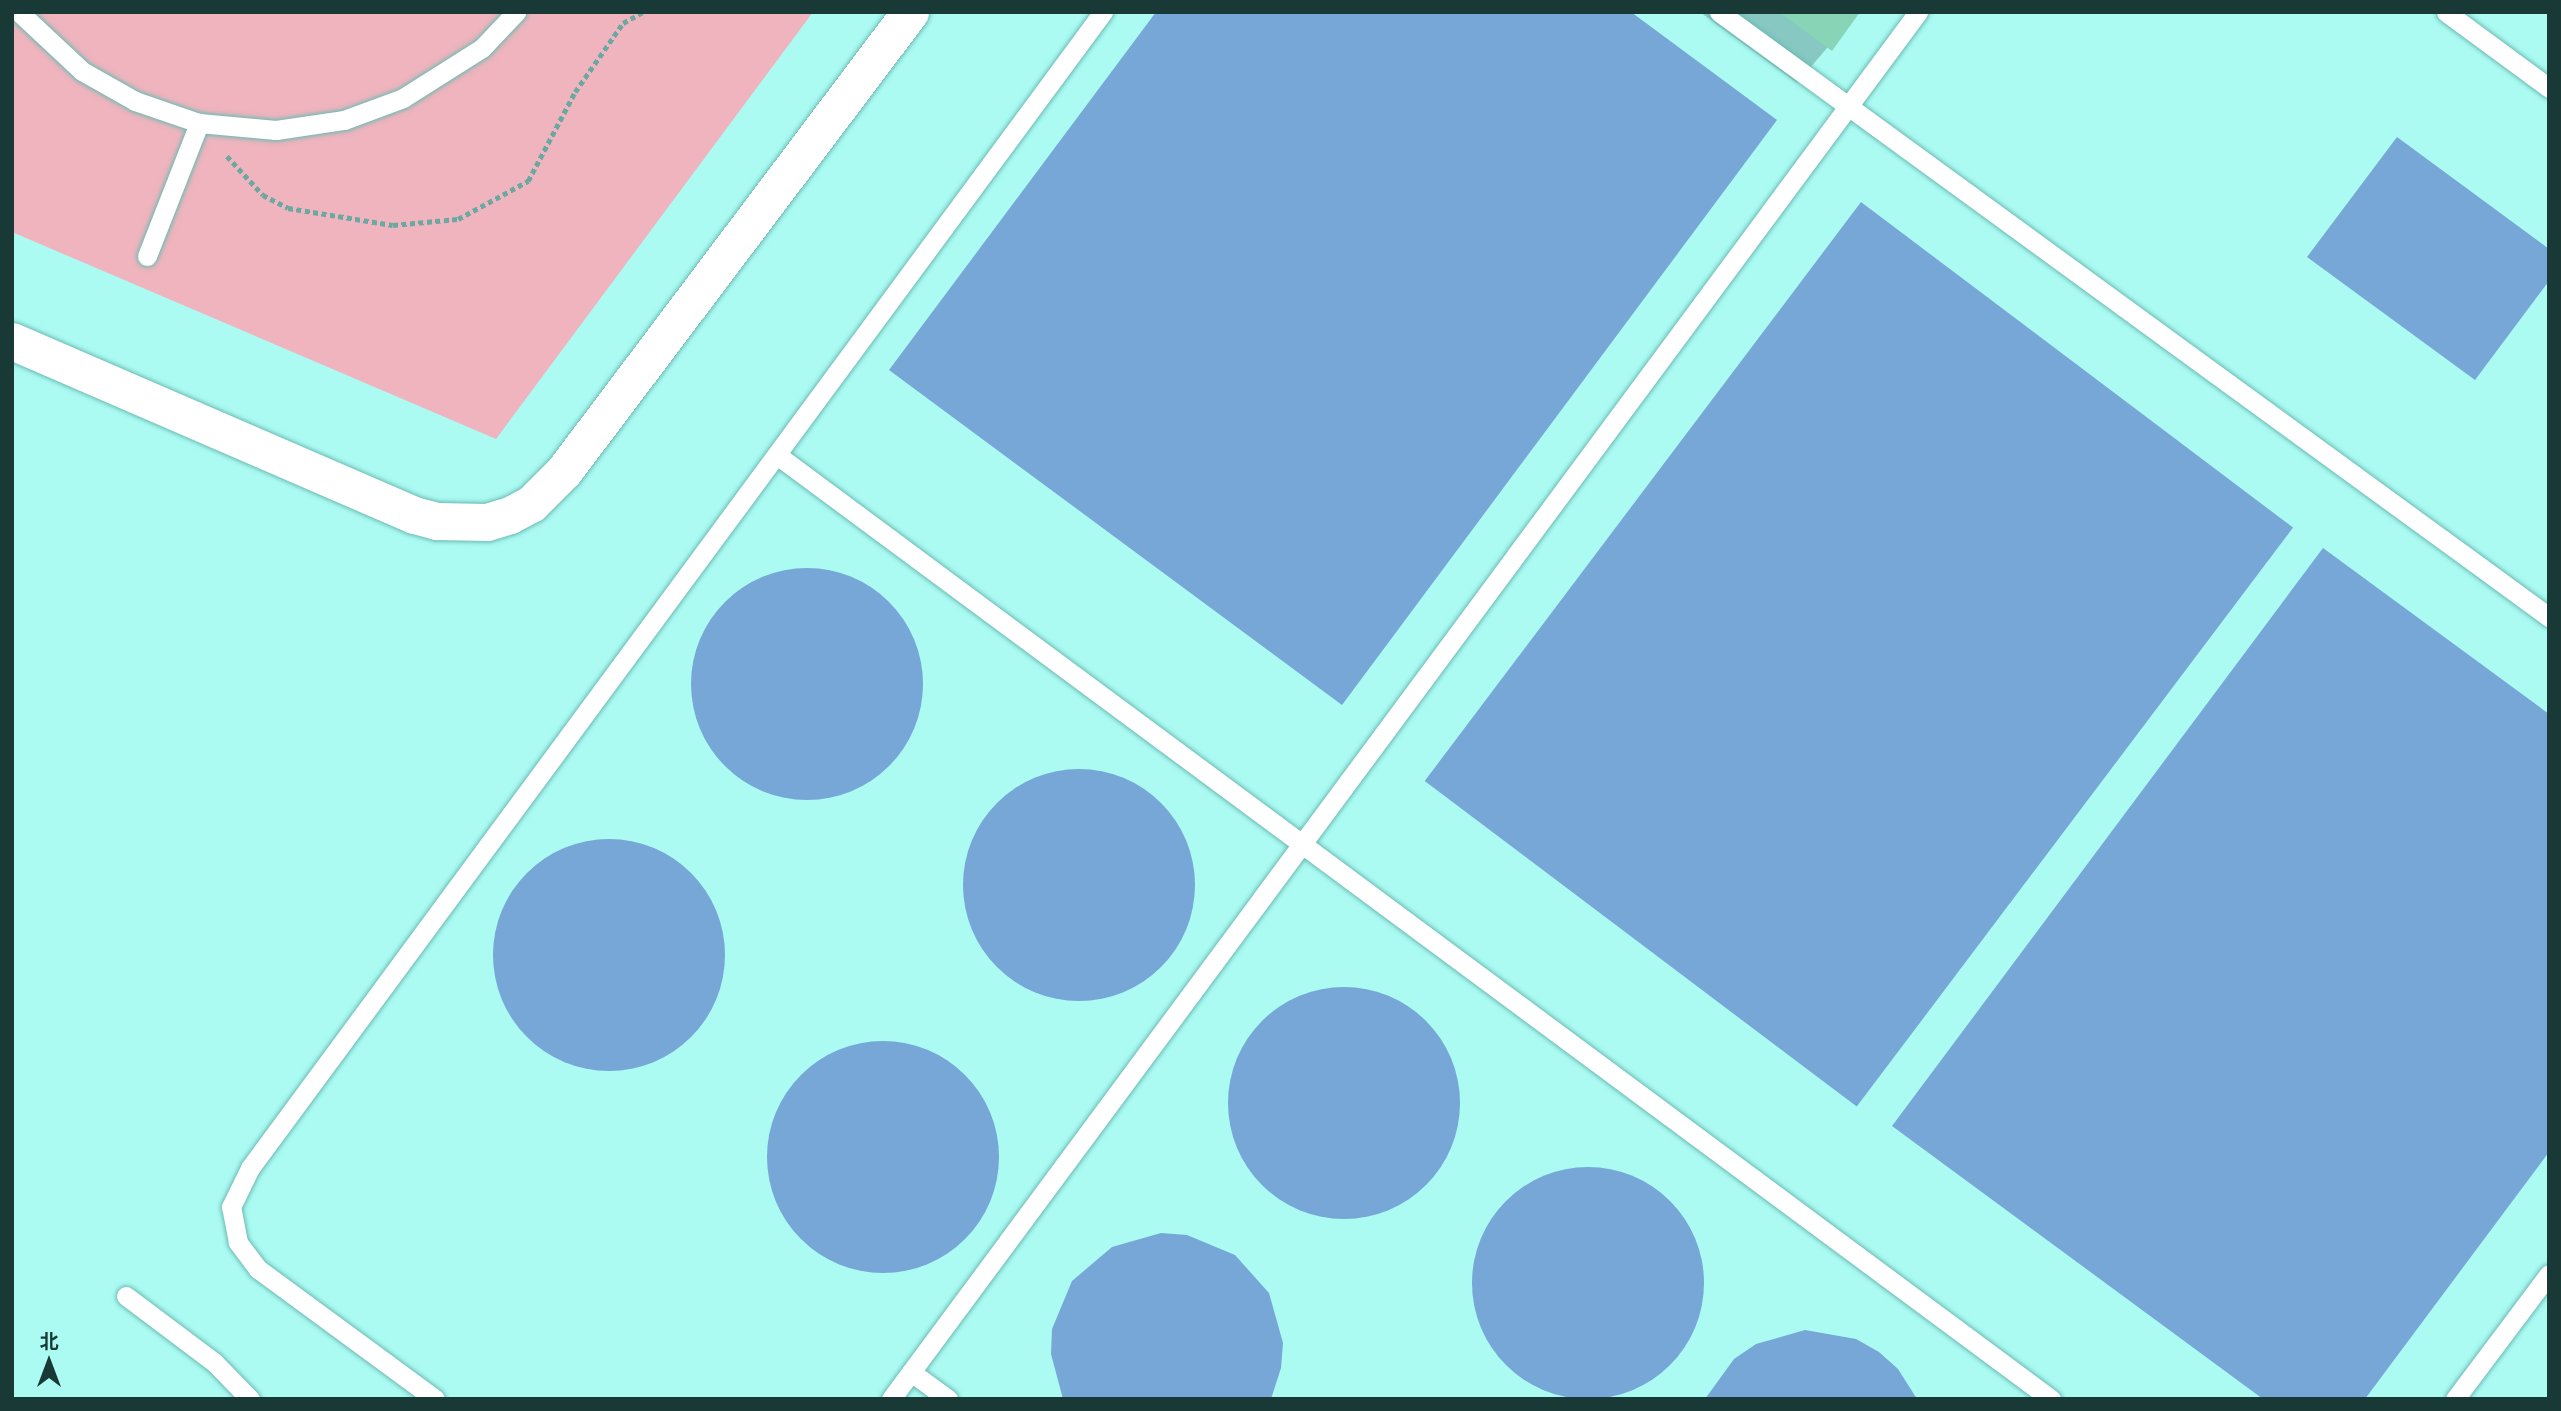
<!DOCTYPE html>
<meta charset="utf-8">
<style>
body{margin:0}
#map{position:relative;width:2561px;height:1411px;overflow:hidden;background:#abfbf3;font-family:Barlow,"Noto Sans SC",sans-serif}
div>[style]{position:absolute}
.green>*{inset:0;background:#efb4bd}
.water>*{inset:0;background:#76a7d7;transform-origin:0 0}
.round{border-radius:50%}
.shadow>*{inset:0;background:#0003}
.building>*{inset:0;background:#87d4b6}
.path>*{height:4.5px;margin-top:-2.25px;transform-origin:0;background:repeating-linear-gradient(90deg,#6ca8a2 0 5px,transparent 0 8.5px)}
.roads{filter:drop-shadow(0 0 2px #6cbab3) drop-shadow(0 0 2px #6cbab3)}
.lane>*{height:19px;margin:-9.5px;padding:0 9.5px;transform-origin:9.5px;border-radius:9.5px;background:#fff}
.street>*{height:37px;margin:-18.5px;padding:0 18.5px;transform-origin:18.5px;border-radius:18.5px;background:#fff}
span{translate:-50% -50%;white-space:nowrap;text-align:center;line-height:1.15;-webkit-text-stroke:6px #abfbf3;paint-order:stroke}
.frame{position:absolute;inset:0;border:14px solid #183936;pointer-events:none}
.north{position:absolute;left:14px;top:1327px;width:70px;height:70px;-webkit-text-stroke:5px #abfbf3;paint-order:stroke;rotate:0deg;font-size:19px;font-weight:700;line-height:28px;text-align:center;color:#183936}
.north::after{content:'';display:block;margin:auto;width:24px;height:32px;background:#183936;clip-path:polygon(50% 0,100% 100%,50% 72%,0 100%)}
</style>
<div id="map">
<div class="green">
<div style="clip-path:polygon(12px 12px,813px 12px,496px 439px,12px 232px)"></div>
</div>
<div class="water">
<div style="clip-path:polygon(1156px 12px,1631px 12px,1777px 120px,1342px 705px,889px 370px)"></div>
<div style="clip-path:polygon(2397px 137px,2549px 249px,2549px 281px,2475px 380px,2307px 257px)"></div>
<div style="left:1861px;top:202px;width:541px;height:725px;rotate:37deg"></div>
<div style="clip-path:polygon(2323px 548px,2549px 714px,2549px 1152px,2365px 1399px,2263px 1399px,1892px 1126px)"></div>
<div class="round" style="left:691px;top:568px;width:232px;height:232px"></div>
<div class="round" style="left:963px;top:769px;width:232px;height:232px"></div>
<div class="round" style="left:493px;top:839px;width:232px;height:232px"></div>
<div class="round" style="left:1228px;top:987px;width:232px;height:232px"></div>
<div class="round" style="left:767px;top:1041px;width:232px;height:232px"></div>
<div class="round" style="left:1472px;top:1167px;width:232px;height:232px"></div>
<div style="clip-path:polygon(1161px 1233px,1187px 1235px,1235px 1255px,1269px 1293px,1283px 1343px,1281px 1368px,1271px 1399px,1063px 1399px,1051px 1354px,1052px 1329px,1072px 1281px,1112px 1247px)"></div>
<div style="clip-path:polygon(1805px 1330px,1856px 1339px,1879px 1352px,1898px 1369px,1917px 1399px,1705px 1399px,1734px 1359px,1756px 1344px)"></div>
</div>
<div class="shadow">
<div style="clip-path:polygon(1700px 12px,1858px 12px,1797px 83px)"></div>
</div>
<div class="building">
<div style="clip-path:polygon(1779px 12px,1860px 12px,1832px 51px)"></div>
</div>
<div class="path">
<div style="left:227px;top:156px;width:53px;rotate:47.3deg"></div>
<div style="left:263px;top:195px;width:28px;rotate:27deg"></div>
<div style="left:288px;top:208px;width:106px;rotate:9.2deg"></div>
<div style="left:393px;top:225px;width:65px;rotate:-5.3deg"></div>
<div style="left:458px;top:219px;width:80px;rotate:-28.5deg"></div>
<div style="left:528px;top:181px;width:101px;rotate:-62.2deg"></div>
<div style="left:575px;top:92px;width:84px;rotate:-55.2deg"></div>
<div style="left:623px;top:23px;width:23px;rotate:-29deg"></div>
</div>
<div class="roads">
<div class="lane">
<div style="left:19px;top:12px;width:86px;rotate:43.1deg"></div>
<div style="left:82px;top:71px;width:61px;rotate:29.5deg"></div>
<div style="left:135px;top:101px;width:68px;rotate:19deg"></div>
<div style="left:199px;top:123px;width:77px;rotate:5.2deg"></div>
<div style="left:276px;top:130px;width:69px;rotate:-8.4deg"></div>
<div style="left:344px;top:120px;width:63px;rotate:-20.4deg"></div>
<div style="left:403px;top:98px;width:93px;rotate:-32.3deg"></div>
<div style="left:482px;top:48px;width:50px;rotate:-46.6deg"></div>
<div style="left:1719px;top:12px;width:1027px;rotate:36.09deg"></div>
<div style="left:2446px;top:12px;width:128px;rotate:36.4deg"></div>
<div style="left:147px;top:256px;width:143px;rotate:-68.6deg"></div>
<div style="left:777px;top:455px;width:1586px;rotate:36.54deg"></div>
<div style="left:126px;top:1296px;width:110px;rotate:36.9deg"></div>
<div style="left:214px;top:1362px;width:52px;rotate:45.8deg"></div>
<div style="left:911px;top:1372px;width:46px;rotate:36.1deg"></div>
<div style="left:435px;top:1399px;width:220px;rotate:-143.7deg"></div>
<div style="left:258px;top:1269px;width:34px;rotate:-127deg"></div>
<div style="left:238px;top:1242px;width:36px;rotate:-101deg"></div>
<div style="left:231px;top:1207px;width:43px;rotate:-64deg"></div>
<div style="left:250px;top:1168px;width:1437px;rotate:-53.58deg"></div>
<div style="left:891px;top:1399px;width:1726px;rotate:-53.48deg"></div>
<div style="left:2455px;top:1399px;width:156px;rotate:-53.1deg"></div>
</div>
<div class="street">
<div style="left:12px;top:341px;width:438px;rotate:23.4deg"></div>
<div style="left:414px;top:515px;width:24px;rotate:15deg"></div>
<div style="left:437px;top:521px;width:50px;rotate:1.1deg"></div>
<div style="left:487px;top:522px;width:24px;rotate:-17deg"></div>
<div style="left:510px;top:515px;width:24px;rotate:-28deg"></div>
<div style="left:531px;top:504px;width:47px;rotate:-45deg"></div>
<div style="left:564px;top:471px;width:575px;rotate:-52.99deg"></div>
</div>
</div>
<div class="frame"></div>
<div class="north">北</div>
</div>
